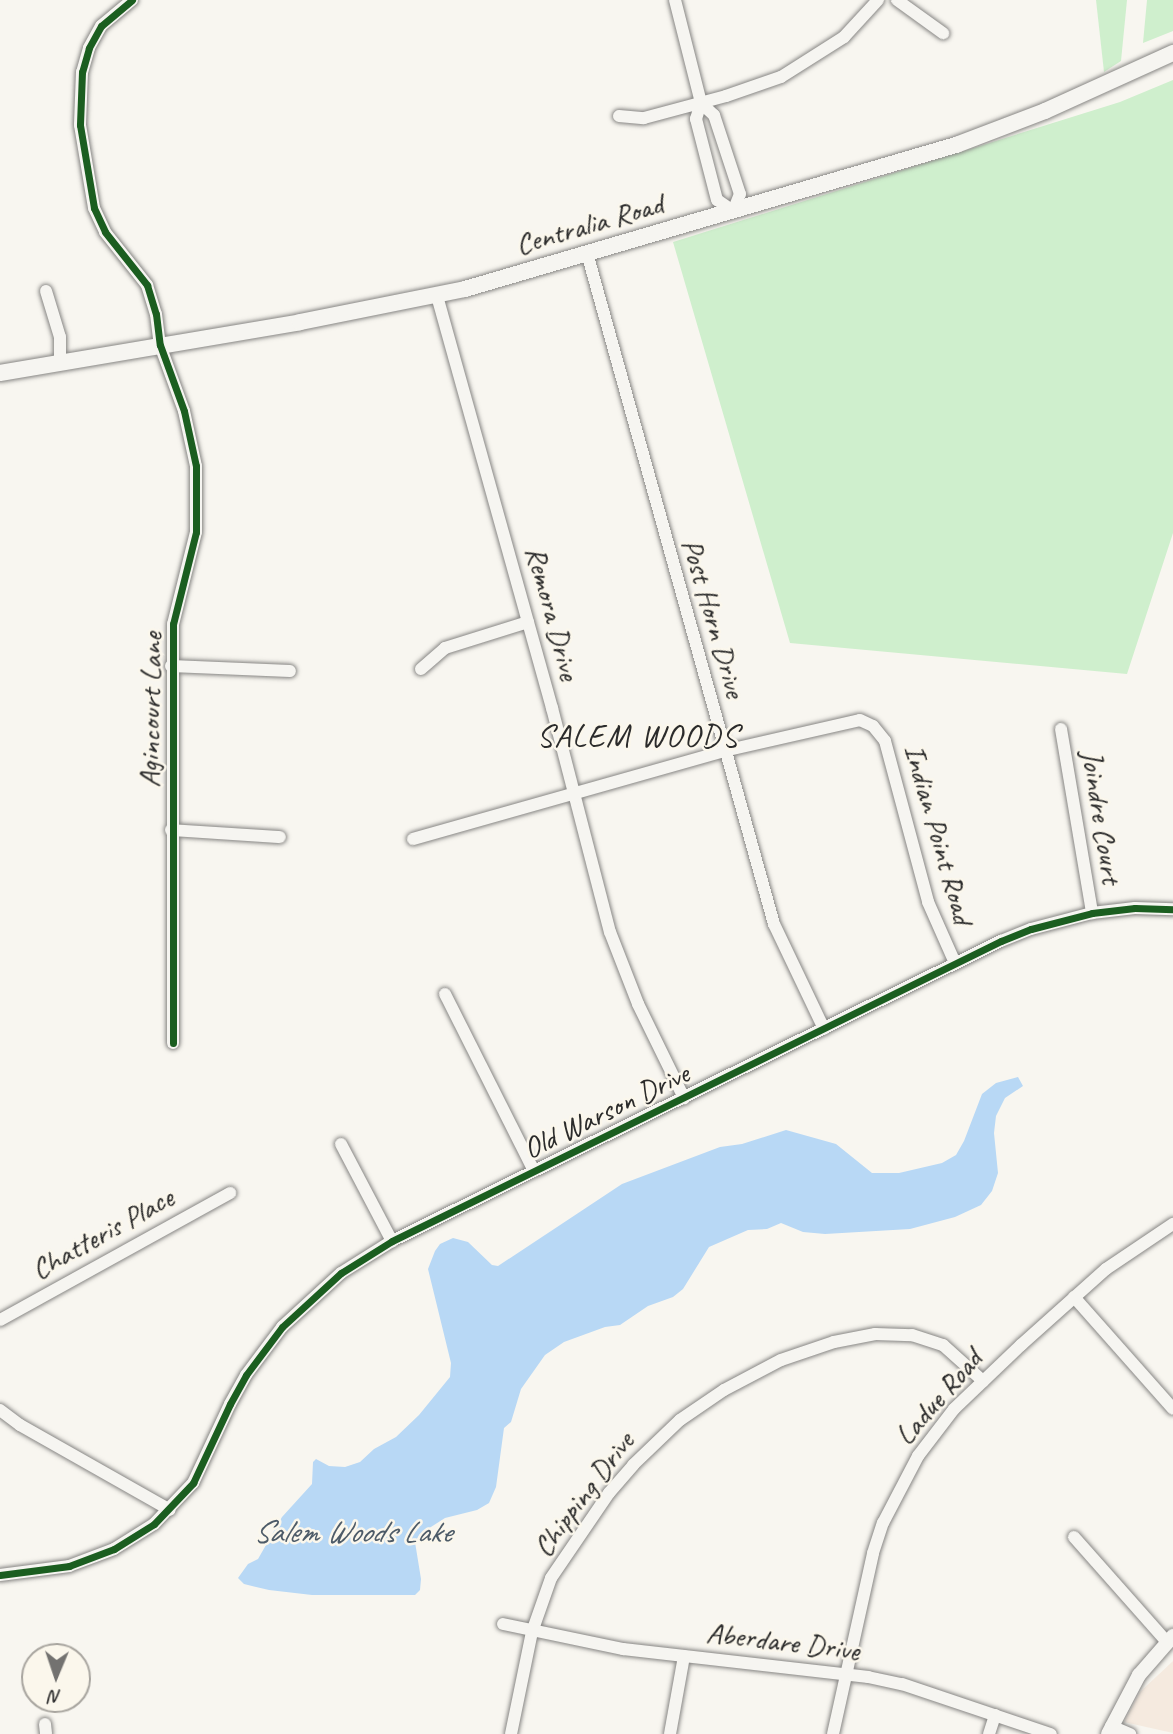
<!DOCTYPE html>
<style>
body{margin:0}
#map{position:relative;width:1173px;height:1734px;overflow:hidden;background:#f8f6f0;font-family:Caveat,sans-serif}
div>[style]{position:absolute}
.built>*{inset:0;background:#f5eadf}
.green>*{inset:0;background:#cfefcd}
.water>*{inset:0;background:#b8d8f5}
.roads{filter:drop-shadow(0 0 2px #878684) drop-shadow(0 0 2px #878684)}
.minor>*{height:12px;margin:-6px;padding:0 6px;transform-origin:6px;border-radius:6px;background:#f6f5f1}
.tertiary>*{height:14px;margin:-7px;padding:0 7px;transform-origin:7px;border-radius:7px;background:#f6f5f1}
.secondary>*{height:16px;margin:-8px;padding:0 8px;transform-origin:8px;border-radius:8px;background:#f6f5f1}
.cycleway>*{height:7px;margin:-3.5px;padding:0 3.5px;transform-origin:3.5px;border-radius:3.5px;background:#1b5e20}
span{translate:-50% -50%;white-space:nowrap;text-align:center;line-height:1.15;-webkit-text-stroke:5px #fbf7ec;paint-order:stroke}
.street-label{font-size:30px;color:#2b2b2b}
.neighbourhood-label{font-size:32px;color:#2b2b2b;letter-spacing:2px}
.water-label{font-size:32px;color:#4d5b68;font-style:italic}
.north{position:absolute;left:21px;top:1643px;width:70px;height:70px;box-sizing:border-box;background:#fbf7ec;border:2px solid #a8a59f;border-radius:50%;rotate:182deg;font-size:19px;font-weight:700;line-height:28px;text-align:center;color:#2b2b2b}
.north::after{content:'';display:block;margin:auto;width:24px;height:32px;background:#737270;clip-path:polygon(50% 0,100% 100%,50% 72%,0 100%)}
</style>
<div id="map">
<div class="built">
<div style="clip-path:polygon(1173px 1661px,1173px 1733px,1124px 1722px,1140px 1692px)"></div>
</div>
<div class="green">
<div style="clip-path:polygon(1096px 0,1127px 0,1121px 61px,1104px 72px)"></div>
<div style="clip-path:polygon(1147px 0,1173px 0,1173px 31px,1143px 43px)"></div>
<div style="clip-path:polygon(1173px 80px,1173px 533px,1127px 674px,790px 643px,673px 242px,1120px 102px)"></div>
</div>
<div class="water">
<div style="clip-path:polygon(1018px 1077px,1023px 1086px,1005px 1098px,996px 1116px,994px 1133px,998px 1173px,992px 1191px,981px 1205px,955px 1217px,910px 1229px,825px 1234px,803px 1232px,781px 1223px,767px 1229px,748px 1230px,709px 1247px,683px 1289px,673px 1297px,648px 1306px,620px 1325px,605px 1327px,564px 1342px,545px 1355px,521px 1389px,511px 1422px,504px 1428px,496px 1487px,489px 1503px,477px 1510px,445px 1518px,420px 1534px,415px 1542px,421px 1579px,420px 1590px,415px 1595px,312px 1595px,269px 1590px,244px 1584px,238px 1578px,248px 1564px,258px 1559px,282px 1517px,312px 1484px,313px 1462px,316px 1459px,329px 1466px,345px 1467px,360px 1462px,374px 1449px,396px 1437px,419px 1415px,450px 1377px,451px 1363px,428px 1269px,435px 1251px,440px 1244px,453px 1238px,468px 1242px,492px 1265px,498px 1266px,622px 1184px,720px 1147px,742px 1144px,786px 1130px,836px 1144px,872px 1173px,899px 1173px,942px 1163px,956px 1155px,964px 1141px,982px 1094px,996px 1083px)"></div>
</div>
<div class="roads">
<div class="minor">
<div style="left:132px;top:0;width:40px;rotate:140deg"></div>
<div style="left:101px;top:26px;width:25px;rotate:119deg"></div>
<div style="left:89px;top:48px;width:25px;rotate:106deg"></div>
<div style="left:82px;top:72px;width:53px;rotate:92.2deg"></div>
<div style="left:80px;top:125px;width:84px;rotate:80.4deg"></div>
<div style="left:94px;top:208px;width:26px;rotate:65deg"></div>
<div style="left:105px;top:232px;width:68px;rotate:51.6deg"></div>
<div style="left:147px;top:285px;width:30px;rotate:73deg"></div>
<div style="left:156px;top:314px;width:31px;rotate:83deg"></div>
<div style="left:160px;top:345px;width:70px;rotate:70deg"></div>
<div style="left:184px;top:411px;width:56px;rotate:77.7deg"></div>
<div style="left:196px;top:466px;width:66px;rotate:90deg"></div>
<div style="left:196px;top:532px;width:95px;rotate:104deg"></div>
<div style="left:173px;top:624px;width:419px;rotate:90deg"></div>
<div style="left:675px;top:0;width:106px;rotate:75.8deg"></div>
<div style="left:701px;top:103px;width:18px;rotate:43deg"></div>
<div style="left:714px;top:115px;width:83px;rotate:71.8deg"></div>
<div style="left:740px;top:194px;width:18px;rotate:112deg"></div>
<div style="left:733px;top:211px;width:19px;rotate:-145deg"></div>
<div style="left:717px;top:200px;width:84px;rotate:-104.5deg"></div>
<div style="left:696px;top:119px;width:17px;rotate:-73deg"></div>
<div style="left:897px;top:0;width:57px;rotate:35.7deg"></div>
<div style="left:619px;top:116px;width:25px;rotate:5deg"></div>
<div style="left:644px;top:118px;width:85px;rotate:-15deg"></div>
<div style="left:726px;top:96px;width:58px;rotate:-19.1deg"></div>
<div style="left:781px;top:77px;width:75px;rotate:-32.4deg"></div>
<div style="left:844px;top:37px;width:50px;rotate:-47.4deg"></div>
<div style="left:587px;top:253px;width:697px;rotate:74.43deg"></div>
<div style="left:774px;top:924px;width:116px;rotate:64.5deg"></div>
<div style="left:46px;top:291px;width:48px;rotate:73.1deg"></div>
<div style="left:60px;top:337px;width:25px;rotate:90deg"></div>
<div style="left:437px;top:296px;width:428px;rotate:74.4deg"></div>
<div style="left:552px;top:708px;width:231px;rotate:75.5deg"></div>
<div style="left:610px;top:932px;width:77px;rotate:68.7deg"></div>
<div style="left:638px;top:1004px;width:105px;rotate:63.9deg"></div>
<div style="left:171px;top:666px;width:119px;rotate:2.4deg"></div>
<div style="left:421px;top:669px;width:32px;rotate:-41deg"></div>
<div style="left:445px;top:648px;width:87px;rotate:-17.4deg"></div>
<div style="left:1061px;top:729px;width:187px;rotate:80.4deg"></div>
<div style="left:171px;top:830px;width:109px;rotate:3.7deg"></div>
<div style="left:413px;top:839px;width:323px;rotate:-15.8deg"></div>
<div style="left:724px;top:751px;width:139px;rotate:-12.8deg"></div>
<div style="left:860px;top:720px;width:14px;rotate:25deg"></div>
<div style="left:873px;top:726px;width:19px;rotate:51deg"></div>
<div style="left:885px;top:741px;width:167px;rotate:75deg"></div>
<div style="left:928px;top:902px;width:67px;rotate:66.1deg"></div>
<div style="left:445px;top:994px;width:198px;rotate:63.3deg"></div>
<div style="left:341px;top:1144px;width:110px;rotate:62.3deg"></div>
<div style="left:1074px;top:1297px;width:149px;rotate:48.5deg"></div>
<div style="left:0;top:1320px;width:263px;rotate:-28.9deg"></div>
<div style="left:0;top:1410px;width:25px;rotate:37deg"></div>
<div style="left:20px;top:1425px;width:172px;rotate:29.5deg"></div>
<div style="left:1074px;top:1537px;width:140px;rotate:48.5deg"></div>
<div style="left:0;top:1575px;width:70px;rotate:-7.4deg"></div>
<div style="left:69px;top:1566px;width:48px;rotate:-20.7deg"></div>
<div style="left:114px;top:1549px;width:47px;rotate:-32deg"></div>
<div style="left:154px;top:1524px;width:57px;rotate:-46.4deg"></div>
<div style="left:193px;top:1483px;width:87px;rotate:-64.9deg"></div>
<div style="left:230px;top:1404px;width:33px;rotate:-61deg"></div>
<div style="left:246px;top:1375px;width:60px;rotate:-53.1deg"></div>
<div style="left:282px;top:1327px;width:80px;rotate:-42.5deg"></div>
<div style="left:341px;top:1273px;width:60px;rotate:-32.1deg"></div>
<div style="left:392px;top:1241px;width:679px;rotate:-26.23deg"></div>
<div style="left:1001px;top:941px;width:32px;rotate:-22deg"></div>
<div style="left:1031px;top:929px;width:63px;rotate:-14.7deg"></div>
<div style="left:1092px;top:913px;width:43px;rotate:-6.6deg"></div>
<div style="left:1135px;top:908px;width:38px;rotate:2deg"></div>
<div style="left:503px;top:1624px;width:123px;rotate:11.8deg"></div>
<div style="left:623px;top:1649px;width:247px;rotate:6.5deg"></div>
<div style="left:868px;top:1677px;width:35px;rotate:12deg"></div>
<div style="left:902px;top:1684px;width:157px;rotate:18.6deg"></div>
<div style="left:45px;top:1724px;width:10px;rotate:84deg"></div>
<div style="left:1111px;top:1726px;width:21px;rotate:23deg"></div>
<div style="left:511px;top:1734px;width:104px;rotate:-78.4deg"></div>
<div style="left:532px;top:1632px;width:57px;rotate:-70.6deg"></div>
<div style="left:551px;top:1578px;width:103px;rotate:-55.7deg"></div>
<div style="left:609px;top:1493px;width:37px;rotate:-49deg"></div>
<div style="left:633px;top:1465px;width:65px;rotate:-43.8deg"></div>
<div style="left:680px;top:1420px;width:53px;rotate:-34.3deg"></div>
<div style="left:724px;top:1390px;width:64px;rotate:-27.8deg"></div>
<div style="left:781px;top:1360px;width:56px;rotate:-18.8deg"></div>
<div style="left:834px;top:1342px;width:42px;rotate:-11deg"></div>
<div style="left:875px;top:1334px;width:37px;rotate:2deg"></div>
<div style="left:912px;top:1335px;width:33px;rotate:18deg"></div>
<div style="left:943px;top:1345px;width:54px;rotate:42deg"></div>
<div style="left:670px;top:1734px;width:79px;rotate:-79.8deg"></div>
<div style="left:833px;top:1734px;width:185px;rotate:-77.5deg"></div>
<div style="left:873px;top:1553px;width:32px;rotate:-72deg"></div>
<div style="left:883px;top:1523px;width:76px;rotate:-62.4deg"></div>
<div style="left:918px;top:1456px;width:59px;rotate:-52.5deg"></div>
<div style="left:954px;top:1409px;width:93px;rotate:-43.7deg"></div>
<div style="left:1021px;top:1345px;width:114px;rotate:-41.8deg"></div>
<div style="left:1106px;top:1269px;width:81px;rotate:-33.9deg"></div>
<div style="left:989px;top:1734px;width:20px;rotate:-72deg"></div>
</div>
<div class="tertiary">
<div style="left:1108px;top:1734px;width:67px;rotate:-62.3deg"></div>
<div style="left:1139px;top:1675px;width:52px;rotate:-48.9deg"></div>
</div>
<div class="secondary">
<div style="left:0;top:373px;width:304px;rotate:-9.6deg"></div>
<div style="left:300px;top:322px;width:168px;rotate:-11.3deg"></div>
<div style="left:465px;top:289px;width:512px;rotate:-16.35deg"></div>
<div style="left:956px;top:145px;width:95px;rotate:-20.9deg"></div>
<div style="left:1045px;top:111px;width:141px;rotate:-24.4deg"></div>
</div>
</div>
<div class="cycleway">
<div style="left:132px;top:0;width:40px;rotate:140deg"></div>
<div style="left:101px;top:26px;width:25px;rotate:119deg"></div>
<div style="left:89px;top:48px;width:25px;rotate:106deg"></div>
<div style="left:82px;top:72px;width:53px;rotate:92.2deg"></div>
<div style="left:80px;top:125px;width:84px;rotate:80.4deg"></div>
<div style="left:94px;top:208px;width:26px;rotate:65deg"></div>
<div style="left:105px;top:232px;width:68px;rotate:51.6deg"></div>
<div style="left:147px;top:285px;width:30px;rotate:73deg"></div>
<div style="left:156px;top:314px;width:31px;rotate:83deg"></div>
<div style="left:160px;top:345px;width:70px;rotate:70deg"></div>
<div style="left:184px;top:411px;width:56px;rotate:77.7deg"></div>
<div style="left:196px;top:466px;width:66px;rotate:90deg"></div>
<div style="left:196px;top:532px;width:95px;rotate:104deg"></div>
<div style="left:173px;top:624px;width:419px;rotate:90deg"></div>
<div style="left:0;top:1575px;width:70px;rotate:-7.4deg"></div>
<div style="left:69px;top:1566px;width:48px;rotate:-20.7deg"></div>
<div style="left:114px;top:1549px;width:47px;rotate:-32deg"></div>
<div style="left:154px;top:1524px;width:57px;rotate:-46.4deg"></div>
<div style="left:193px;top:1483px;width:87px;rotate:-64.9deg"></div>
<div style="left:230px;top:1404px;width:33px;rotate:-61deg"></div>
<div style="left:246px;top:1375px;width:60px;rotate:-53.1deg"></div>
<div style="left:282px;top:1327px;width:80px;rotate:-42.5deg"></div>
<div style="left:341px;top:1273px;width:60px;rotate:-32.1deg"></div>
<div style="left:392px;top:1241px;width:679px;rotate:-26.23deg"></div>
<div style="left:1001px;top:941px;width:32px;rotate:-22deg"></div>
<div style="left:1031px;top:929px;width:63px;rotate:-14.7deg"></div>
<div style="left:1092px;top:913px;width:43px;rotate:-6.6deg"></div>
<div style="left:1135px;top:908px;width:38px;rotate:2deg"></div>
</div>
<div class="street-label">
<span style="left:589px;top:224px;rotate:-16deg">Centralia Road</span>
<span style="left:553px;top:613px;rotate:75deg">Remora Drive</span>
<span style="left:714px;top:618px;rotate:74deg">Post Horn Drive</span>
<span style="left:150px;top:710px;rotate:-89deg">Agincourt Lane</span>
<span style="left:1102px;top:817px;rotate:81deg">Joindre Court</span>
<span style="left:939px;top:834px;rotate:74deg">Indian Point Road</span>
<span style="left:606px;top:1111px;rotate:-26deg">Old Warson Drive</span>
<span style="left:102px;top:1233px;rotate:-29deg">Chatteris Place</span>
<span style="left:938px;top:1397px;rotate:-49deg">Ladue Road</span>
<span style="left:583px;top:1494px;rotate:-53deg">Chipping Drive</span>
<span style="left:783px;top:1641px;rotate:7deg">Aberdare Drive</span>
</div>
<div class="neighbourhood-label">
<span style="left:638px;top:736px">SALEM WOODS</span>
</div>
<div class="water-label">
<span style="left:352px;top:1532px">Salem Woods Lake</span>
</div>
<div class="north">N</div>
</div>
